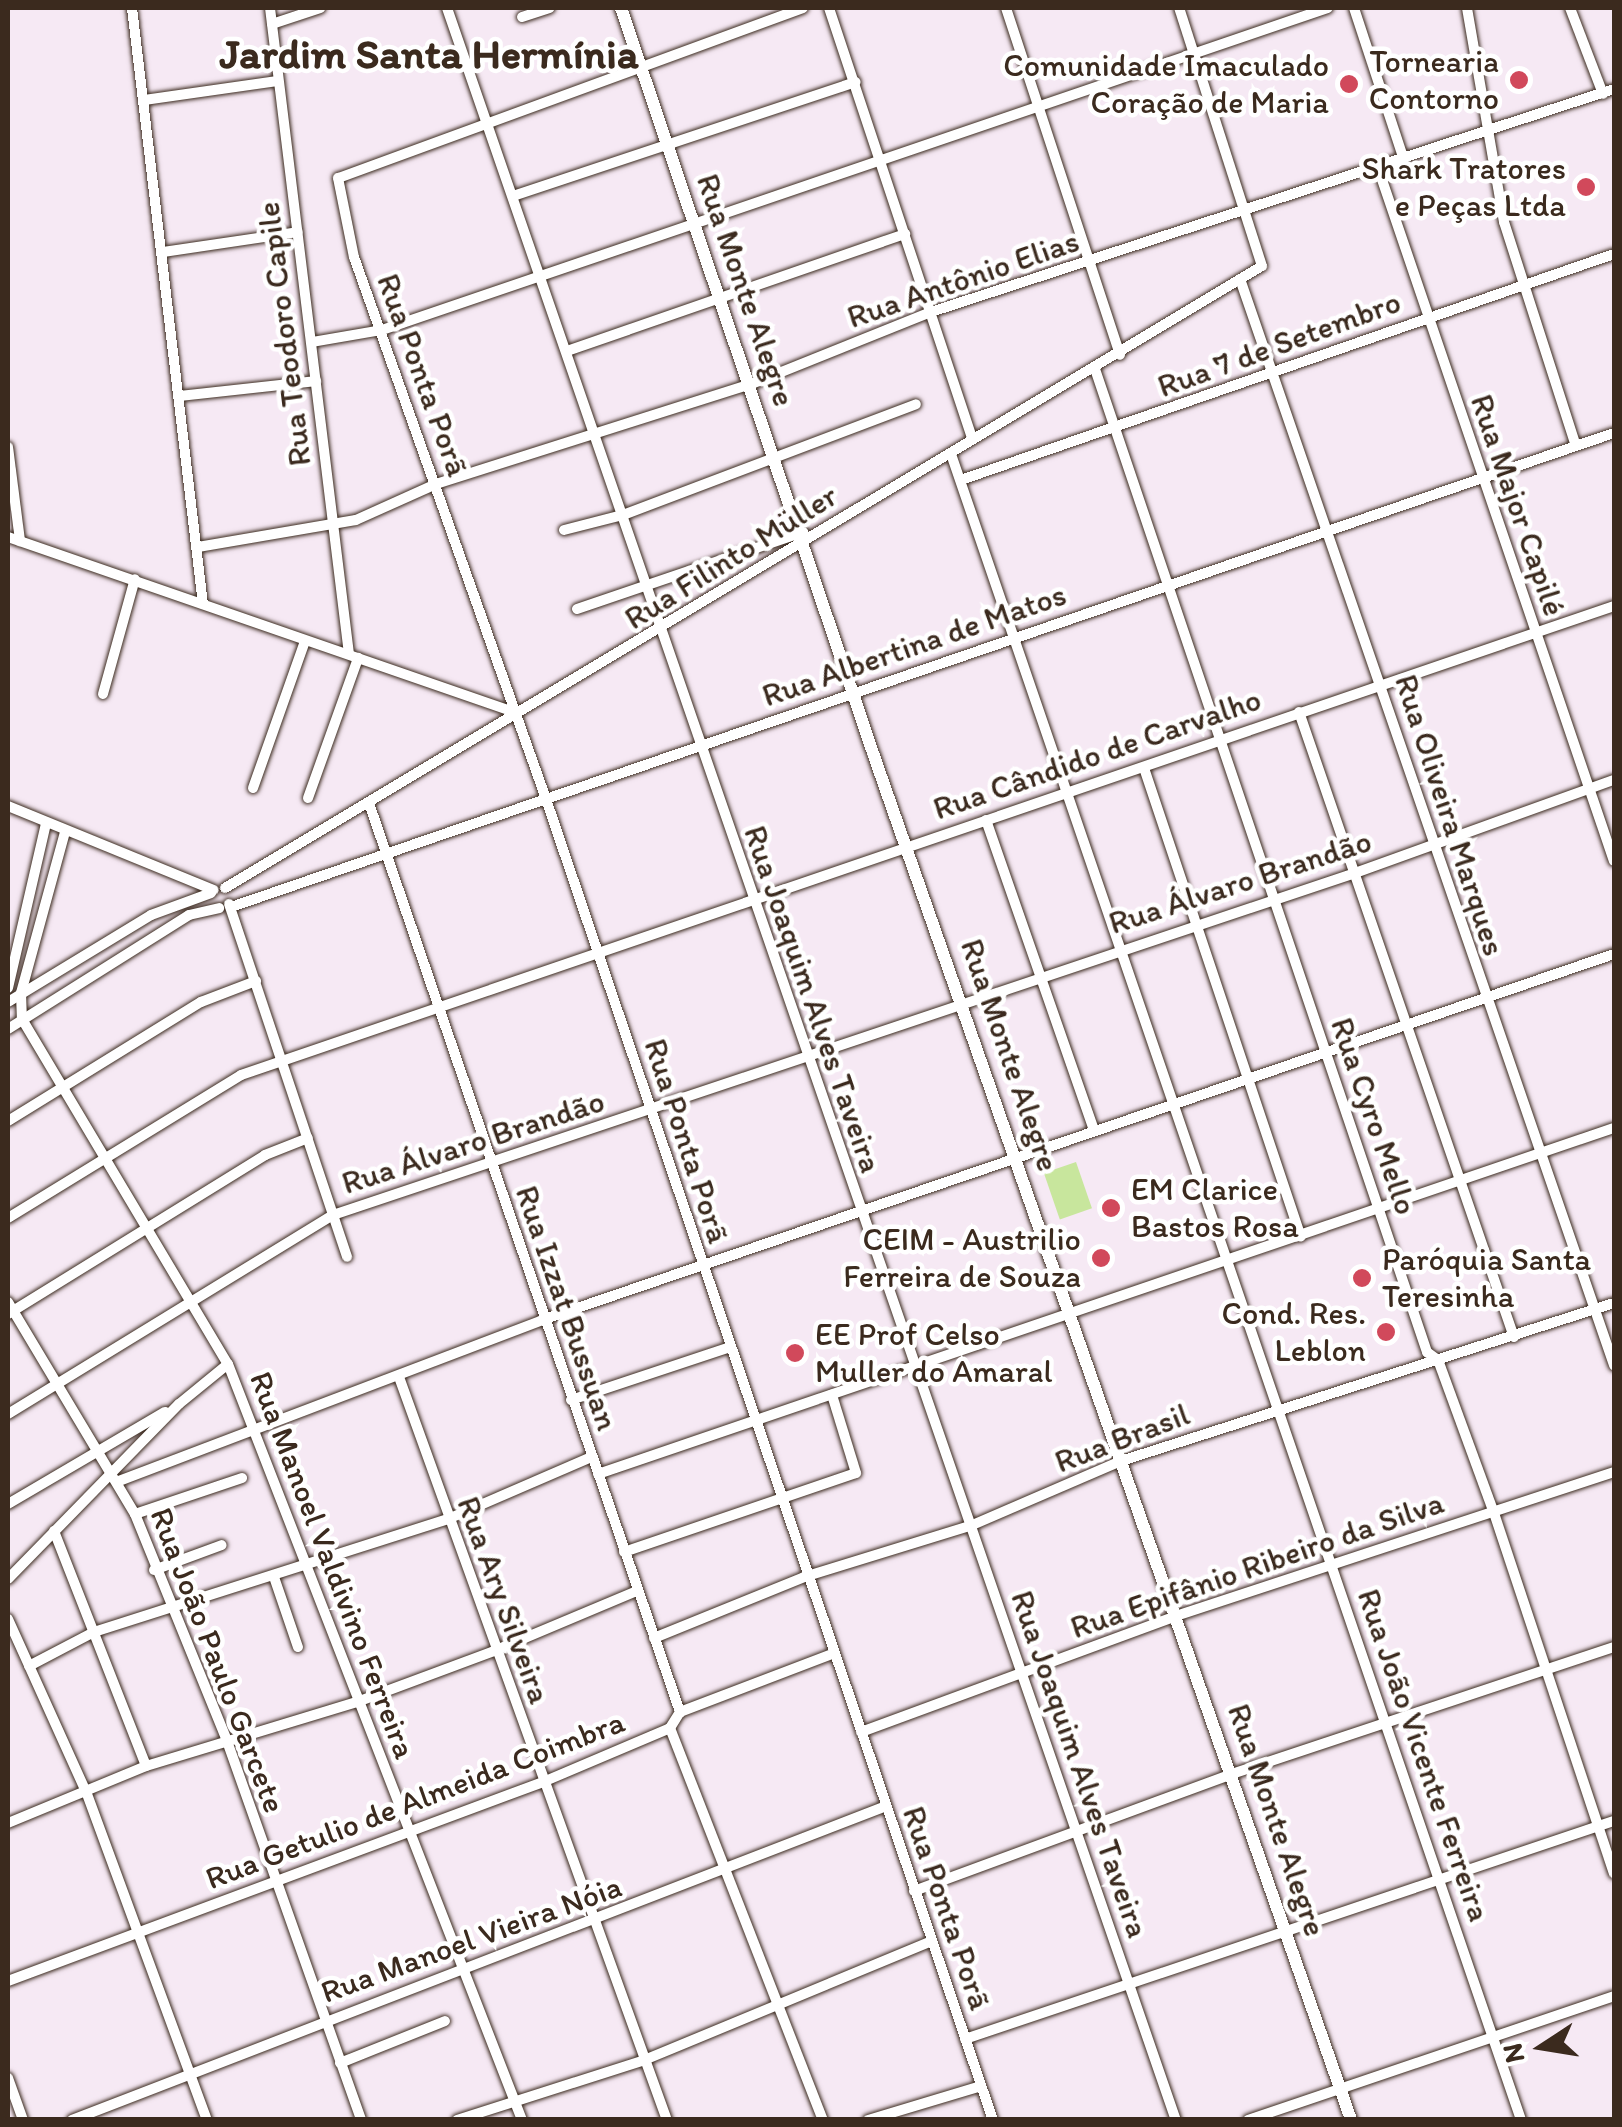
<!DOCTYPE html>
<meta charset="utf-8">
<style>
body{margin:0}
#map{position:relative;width:1622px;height:2127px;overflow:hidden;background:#f6e9f4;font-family:Itim,sans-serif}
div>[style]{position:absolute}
.green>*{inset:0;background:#c8e69d;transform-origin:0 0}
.roads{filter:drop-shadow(0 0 2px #3b2a1e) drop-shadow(0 0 2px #3b2a1e)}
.minor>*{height:10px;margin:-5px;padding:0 5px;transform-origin:5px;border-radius:5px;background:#fff}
.tertiary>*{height:12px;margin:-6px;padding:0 6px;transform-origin:6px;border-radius:6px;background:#fff}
.dots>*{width:28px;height:28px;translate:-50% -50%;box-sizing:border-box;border:5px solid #fff;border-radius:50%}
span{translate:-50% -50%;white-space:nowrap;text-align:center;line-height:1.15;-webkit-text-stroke:9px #fff;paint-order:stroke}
.poi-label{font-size:32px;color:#3b2a1e}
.right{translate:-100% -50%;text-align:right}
.left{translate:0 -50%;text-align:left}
.street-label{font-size:32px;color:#3b2a1e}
.district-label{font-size:42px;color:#3b2a1e;font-weight:700}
.frame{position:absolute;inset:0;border:10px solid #3b2a1e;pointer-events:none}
.north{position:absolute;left:1492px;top:1997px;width:100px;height:100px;-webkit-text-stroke:8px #fff;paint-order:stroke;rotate:258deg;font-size:28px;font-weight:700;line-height:40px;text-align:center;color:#3b2a1e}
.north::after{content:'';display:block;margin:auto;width:35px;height:45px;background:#3b2a1e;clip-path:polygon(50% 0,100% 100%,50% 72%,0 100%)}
</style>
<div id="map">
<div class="green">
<div style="left:1076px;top:1162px;width:49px;height:34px;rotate:71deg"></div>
</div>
<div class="roads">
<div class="minor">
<div style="left:132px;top:8px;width:600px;rotate:83.21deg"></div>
<div style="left:270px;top:8px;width:651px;rotate:83.03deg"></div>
<div style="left:447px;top:8px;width:2234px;rotate:70.96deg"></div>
<div style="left:803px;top:8px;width:495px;rotate:159.9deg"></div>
<div style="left:338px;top:178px;width:81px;rotate:78.6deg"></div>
<div style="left:354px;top:257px;width:572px;rotate:70.49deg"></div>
<div style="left:545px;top:796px;width:1398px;rotate:71.31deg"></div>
<div style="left:829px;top:8px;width:452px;rotate:71.6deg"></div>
<div style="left:1006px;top:8px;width:365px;rotate:71.8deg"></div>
<div style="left:1354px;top:8px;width:154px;rotate:71.8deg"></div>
<div style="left:1467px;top:8px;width:217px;rotate:80.2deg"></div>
<div style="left:1504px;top:222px;width:235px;rotate:72.2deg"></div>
<div style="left:1570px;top:8px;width:92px;rotate:69deg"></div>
<div style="left:522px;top:17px;width:29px;rotate:-18deg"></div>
<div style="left:272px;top:24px;width:51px;rotate:-18.4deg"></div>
<div style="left:144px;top:100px;width:135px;rotate:-8.1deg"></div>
<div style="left:1377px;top:165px;width:735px;rotate:71.2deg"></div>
<div style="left:513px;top:196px;width:361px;rotate:-18.4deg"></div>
<div style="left:163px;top:252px;width:136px;rotate:-8.4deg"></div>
<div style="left:1240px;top:279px;width:1149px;rotate:71deg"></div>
<div style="left:312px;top:342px;width:71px;rotate:-9.7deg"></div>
<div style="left:382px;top:330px;width:999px;rotate:-18.8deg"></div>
<div style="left:567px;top:351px;width:358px;rotate:-19.1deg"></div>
<div style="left:1095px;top:369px;width:1038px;rotate:71.34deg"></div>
<div style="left:1427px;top:1352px;width:14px;rotate:36deg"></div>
<div style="left:1438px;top:1360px;width:160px;rotate:69.9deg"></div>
<div style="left:1493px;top:1510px;width:383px;rotate:71.6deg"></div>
<div style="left:180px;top:396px;width:137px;rotate:-6.3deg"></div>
<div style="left:8px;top:447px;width:95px;rotate:82.7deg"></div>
<div style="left:951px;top:454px;width:1761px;rotate:71.11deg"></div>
<div style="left:961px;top:480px;width:691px;rotate:-19.09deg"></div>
<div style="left:564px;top:530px;width:61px;rotate:-14.3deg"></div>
<div style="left:623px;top:515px;width:313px;rotate:-20.7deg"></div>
<div style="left:8px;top:537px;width:535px;rotate:19.08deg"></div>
<div style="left:198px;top:547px;width:160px;rotate:-9.7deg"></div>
<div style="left:356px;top:520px;width:88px;rotate:-24.2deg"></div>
<div style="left:436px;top:484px;width:328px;rotate:-17.6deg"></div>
<div style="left:749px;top:385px;width:196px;rotate:-21.9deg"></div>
<div style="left:931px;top:312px;width:718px;rotate:-18.08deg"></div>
<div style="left:577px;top:609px;width:239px;rotate:-18.8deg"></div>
<div style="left:103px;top:694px;width:119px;rotate:-74.5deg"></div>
<div style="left:1299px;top:712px;width:661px;rotate:71.02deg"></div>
<div style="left:1144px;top:768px;width:494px;rotate:71.5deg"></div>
<div style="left:253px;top:788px;width:156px;rotate:-70.5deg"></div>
<div style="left:308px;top:798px;width:149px;rotate:-70.3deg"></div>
<div style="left:8px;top:806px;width:222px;rotate:22.2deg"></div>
<div style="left:370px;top:806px;width:958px;rotate:71.11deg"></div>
<div style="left:986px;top:820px;width:328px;rotate:70.8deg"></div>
<div style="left:65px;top:832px;width:167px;rotate:105.3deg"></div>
<div style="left:21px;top:993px;width:26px;rotate:88deg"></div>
<div style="left:22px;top:1019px;width:402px;rotate:59.2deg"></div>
<div style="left:228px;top:1364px;width:811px;rotate:68.75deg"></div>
<div style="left:225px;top:888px;width:1209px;rotate:-30.96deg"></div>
<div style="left:1262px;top:266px;width:271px;rotate:-107.8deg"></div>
<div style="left:229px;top:904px;width:372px;rotate:71.5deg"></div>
<div style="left:231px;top:907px;width:1462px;rotate:-18.92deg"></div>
<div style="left:8px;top:988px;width:168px;rotate:-77deg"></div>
<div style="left:8px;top:1002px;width:167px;rotate:-31.3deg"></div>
<div style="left:151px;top:915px;width:64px;rotate:-20.1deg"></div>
<div style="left:8px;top:1029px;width:214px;rotate:-32.2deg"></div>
<div style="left:189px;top:915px;width:31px;rotate:-13deg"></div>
<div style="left:8px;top:1121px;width:227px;rotate:-31.7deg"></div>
<div style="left:201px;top:1002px;width:59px;rotate:-20.9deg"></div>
<div style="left:8px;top:1218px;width:273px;rotate:-31.5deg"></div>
<div style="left:241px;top:1075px;width:1451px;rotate:-18.86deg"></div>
<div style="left:8px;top:1302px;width:247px;rotate:59.1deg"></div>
<div style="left:135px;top:1514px;width:245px;rotate:67.9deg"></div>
<div style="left:227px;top:1741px;width:402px;rotate:70.5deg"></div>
<div style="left:8px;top:1314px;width:302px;rotate:-31.7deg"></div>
<div style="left:265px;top:1155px;width:46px;rotate:-21.6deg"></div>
<div style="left:399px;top:1377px;width:790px;rotate:70.17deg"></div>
<div style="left:571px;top:1400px;width:164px;rotate:-18.4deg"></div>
<div style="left:8px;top:1414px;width:381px;rotate:-31.5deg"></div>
<div style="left:333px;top:1215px;width:1078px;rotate:-18.5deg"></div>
<div style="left:1355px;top:873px;width:275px;rotate:-19.8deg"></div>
<div style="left:598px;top:1474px;width:1073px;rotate:-18.81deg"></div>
<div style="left:119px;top:1481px;width:453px;rotate:-20.8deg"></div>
<div style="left:542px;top:1320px;width:1133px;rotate:-18.85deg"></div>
<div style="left:8px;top:1504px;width:182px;rotate:-30.4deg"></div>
<div style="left:135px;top:1514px;width:113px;rotate:-18.6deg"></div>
<div style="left:54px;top:1531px;width:252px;rotate:68.6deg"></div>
<div style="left:624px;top:1552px;width:245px;rotate:-18.8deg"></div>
<div style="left:856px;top:1473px;width:82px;rotate:-107.1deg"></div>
<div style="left:154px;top:1570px;width:72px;rotate:-20.2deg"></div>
<div style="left:274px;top:1577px;width:74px;rotate:71.1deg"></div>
<div style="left:8px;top:1579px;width:245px;rotate:-45.7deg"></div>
<div style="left:179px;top:1404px;width:63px;rotate:-39.2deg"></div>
<div style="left:8px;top:1619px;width:192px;rotate:65.7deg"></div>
<div style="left:87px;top:1794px;width:347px;rotate:69.8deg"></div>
<div style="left:654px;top:1638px;width:162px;rotate:-22.1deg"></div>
<div style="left:804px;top:1577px;width:174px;rotate:-17.1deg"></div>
<div style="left:970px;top:1526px;width:164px;rotate:-23.3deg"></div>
<div style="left:1121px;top:1461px;width:518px;rotate:-17.77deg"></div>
<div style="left:29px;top:1666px;width:73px;rotate:-27.6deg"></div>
<div style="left:94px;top:1632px;width:372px;rotate:-17.7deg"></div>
<div style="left:448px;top:1519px;width:156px;rotate:-23.4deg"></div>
<div style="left:670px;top:1728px;width:421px;rotate:68.7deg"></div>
<div style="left:861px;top:1732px;width:336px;rotate:-20.2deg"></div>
<div style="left:1176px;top:1616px;width:461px;rotate:-18.2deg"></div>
<div style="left:8px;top:1823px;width:149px;rotate:-22.4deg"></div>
<div style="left:146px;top:1766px;width:220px;rotate:-16.9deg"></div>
<div style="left:357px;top:1702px;width:146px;rotate:-20.4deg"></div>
<div style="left:494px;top:1651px;width:155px;rotate:-22.8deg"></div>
<div style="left:914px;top:1891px;width:339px;rotate:-20.2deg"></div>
<div style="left:1232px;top:1774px;width:403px;rotate:-18.4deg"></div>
<div style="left:8px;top:1981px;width:571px;rotate:-20.4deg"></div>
<div style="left:543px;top:1782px;width:138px;rotate:-23deg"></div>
<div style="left:670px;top:1728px;width:19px;rotate:-58deg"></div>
<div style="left:680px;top:1712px;width:163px;rotate:-20.9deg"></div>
<div style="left:965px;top:2039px;width:685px;rotate:-18.57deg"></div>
<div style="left:340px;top:2063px;width:113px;rotate:-21.8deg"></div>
<div style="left:8px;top:2078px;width:45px;rotate:70.3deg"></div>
<div style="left:72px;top:2120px;width:872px;rotate:-21.09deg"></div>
<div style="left:457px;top:2120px;width:194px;rotate:-17.7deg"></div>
<div style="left:642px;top:2061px;width:314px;rotate:-22.5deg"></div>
<div style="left:868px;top:2120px;width:118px;rotate:-16.7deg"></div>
<div style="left:1248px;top:2120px;width:386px;rotate:-18.7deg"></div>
</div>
<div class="tertiary">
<div style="left:621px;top:8px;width:790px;rotate:71.31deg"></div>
<div style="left:874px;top:756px;width:1445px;rotate:70.72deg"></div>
</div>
</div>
<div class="dots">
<div style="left:1519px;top:80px;background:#d1495b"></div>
<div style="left:1349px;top:84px;background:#d1495b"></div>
<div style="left:1586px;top:187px;background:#d1495b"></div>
<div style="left:1111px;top:1208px;background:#d1495b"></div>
<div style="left:1101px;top:1258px;background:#d1495b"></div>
<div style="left:1362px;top:1278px;background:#d1495b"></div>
<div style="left:1386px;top:1332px;background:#d1495b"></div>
<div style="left:795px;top:1353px;background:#d1495b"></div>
</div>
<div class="poi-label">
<span class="right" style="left:1499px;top:80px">Tornearia<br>Contorno</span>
<span class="right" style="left:1329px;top:84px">Comunidade Imaculado<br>Coração de Maria</span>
<span class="right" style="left:1566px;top:187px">Shark Tratores<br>e Peças Ltda</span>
<span class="left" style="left:1131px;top:1208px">EM Clarice<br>Bastos Rosa</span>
<span class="right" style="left:1081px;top:1258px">CEIM - Austrilio<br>Ferreira de Souza</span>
<span class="left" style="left:1382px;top:1278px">Paróquia Santa<br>Teresinha</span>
<span class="right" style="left:1366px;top:1332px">Cond. Res.<br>Leblon</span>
<span class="left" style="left:815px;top:1353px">EE Prof Celso<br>Muller do Amaral</span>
</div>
<div class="street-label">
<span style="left:963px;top:279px;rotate:-19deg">Rua Antônio Elias</span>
<span style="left:746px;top:290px;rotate:71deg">Rua Monte Alegre</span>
<span style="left:284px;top:334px;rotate:-97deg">Rua Teodoro Capile</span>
<span style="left:1279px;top:344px;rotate:-20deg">Rua 7 de Setembro</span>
<span style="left:423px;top:375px;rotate:70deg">Rua Ponta Porã</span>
<span style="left:1518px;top:505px;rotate:71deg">Rua Major Capilé</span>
<span style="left:731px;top:557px;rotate:-32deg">Rua Filinto Müller</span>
<span style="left:914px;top:645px;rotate:-19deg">Rua Albertina de Matos</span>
<span style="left:1097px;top:754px;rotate:-19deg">Rua Cândido de Carvalho</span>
<span style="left:1450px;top:815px;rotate:72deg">Rua Oliveira Marques</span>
<span style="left:1240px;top:882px;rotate:-18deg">Rua Álvaro Brandão</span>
<span style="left:813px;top:999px;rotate:71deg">Rua Joaquim Alves Taveira</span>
<span style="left:1010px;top:1055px;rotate:71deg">Rua Monte Alegre</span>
<span style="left:1374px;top:1116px;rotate:71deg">Rua Cyro Mello</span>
<span style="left:687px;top:1141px;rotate:72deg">Rua Ponta Porã</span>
<span style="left:473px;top:1142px;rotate:-18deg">Rua Álvaro Brandão</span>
<span style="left:567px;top:1308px;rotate:71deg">Rua Izzat Bussuan</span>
<span style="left:1122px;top:1438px;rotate:-21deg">Rua Brasil</span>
<span style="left:333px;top:1565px;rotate:69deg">Rua Manoel Valdivino Ferreira</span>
<span style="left:1257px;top:1565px;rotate:-19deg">Rua Epifânio Ribeiro da Silva</span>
<span style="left:504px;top:1600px;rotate:70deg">Rua Ary Silveira</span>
<span style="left:218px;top:1660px;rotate:69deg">Rua João Paulo Garcete</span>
<span style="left:1424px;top:1755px;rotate:71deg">Rua João Vicente Ferreira</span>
<span style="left:1080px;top:1764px;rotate:71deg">Rua Joaquim Alves Taveira</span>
<span style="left:415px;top:1800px;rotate:-21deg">Rua Getulio de Almeida Coimbra</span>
<span style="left:1277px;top:1820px;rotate:71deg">Rua Monte Alegre</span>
<span style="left:947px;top:1908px;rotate:71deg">Rua Ponta Porã</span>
<span style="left:471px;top:1939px;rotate:-20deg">Rua Manoel Vieira Nóia</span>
</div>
<div class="district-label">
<span style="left:429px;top:54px">Jardim Santa Hermínia</span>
</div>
<div class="frame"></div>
<div class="north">N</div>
</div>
